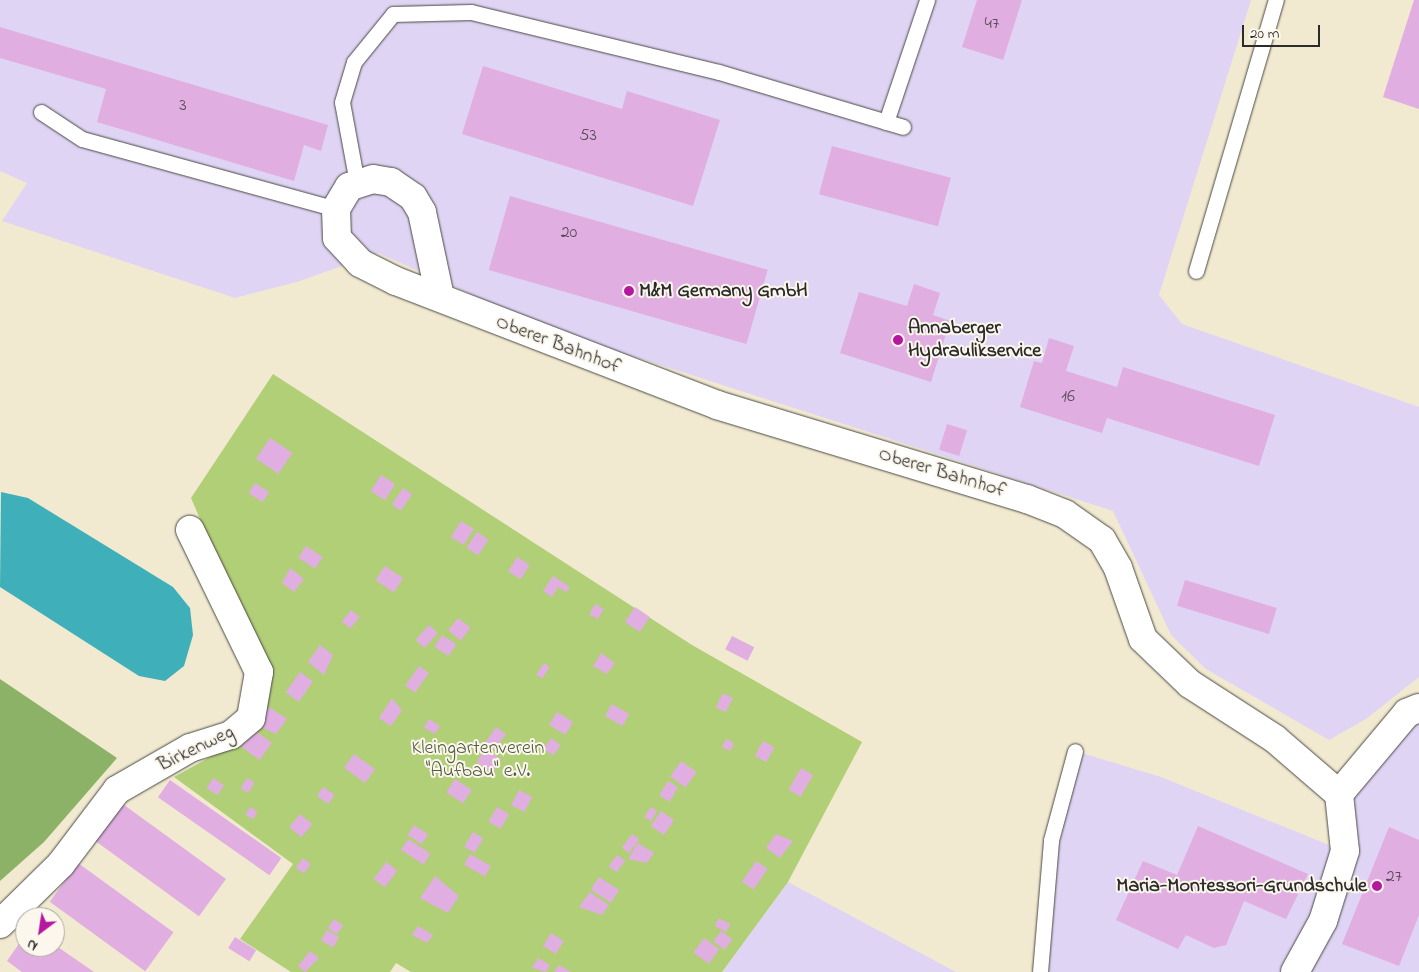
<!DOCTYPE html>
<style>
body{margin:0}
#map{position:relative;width:1419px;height:972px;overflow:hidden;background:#f1ead0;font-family:"Indie Flower",sans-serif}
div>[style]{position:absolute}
.built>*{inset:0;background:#e0d4f4}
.green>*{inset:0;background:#b1cf76}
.forest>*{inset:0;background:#8cb267}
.water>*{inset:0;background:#3fafb9}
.building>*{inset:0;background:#e0aee1;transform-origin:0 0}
.roads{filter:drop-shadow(0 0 1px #494844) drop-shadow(0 0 1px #494844)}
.service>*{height:15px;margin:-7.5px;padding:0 7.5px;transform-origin:7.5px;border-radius:7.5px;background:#fff}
.minor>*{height:28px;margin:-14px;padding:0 14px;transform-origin:14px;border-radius:14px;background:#fff}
.dots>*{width:14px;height:14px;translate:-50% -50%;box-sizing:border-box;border:2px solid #fbf7ec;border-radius:50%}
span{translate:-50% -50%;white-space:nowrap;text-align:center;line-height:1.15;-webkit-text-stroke:4px #fbf7ec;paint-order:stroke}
.number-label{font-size:18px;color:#584c58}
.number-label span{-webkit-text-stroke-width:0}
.poi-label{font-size:20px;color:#2b2b2b;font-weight:700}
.left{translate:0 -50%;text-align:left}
.right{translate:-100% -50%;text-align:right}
.street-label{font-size:20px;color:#2b2b2b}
.park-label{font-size:20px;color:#535c42}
.north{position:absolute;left:15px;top:907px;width:50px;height:50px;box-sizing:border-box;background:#fbf7ec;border:1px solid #a8a59f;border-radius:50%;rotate:211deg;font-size:14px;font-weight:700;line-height:20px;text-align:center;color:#2b2b2b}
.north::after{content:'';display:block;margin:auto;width:18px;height:22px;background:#b5179e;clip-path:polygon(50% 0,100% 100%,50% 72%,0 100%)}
.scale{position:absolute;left:1242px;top:25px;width:78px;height:22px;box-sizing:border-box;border:2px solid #2b2b2b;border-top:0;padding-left:6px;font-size:15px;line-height:18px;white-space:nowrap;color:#2b2b2b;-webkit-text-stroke:4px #fbf7ec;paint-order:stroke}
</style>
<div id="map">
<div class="built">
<div style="clip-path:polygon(0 0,1251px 0,1159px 295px,1182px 324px,1419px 407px,1419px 677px,1366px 719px,1329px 740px,1206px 669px,1171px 635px,1113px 511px,552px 330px,378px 253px,300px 281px,235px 298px,2px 221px,27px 183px,0 171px)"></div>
<div style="clip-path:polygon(1419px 708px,1419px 972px,1039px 972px,1051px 840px,1075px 751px,1161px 777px,1344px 851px,1339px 794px)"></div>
<div style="clip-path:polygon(788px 882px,956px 972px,722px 972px)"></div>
</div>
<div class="green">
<div style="clip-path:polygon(273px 374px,692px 645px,862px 742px,788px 882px,722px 972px,411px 972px,396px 963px,390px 972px,291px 972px,240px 939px,293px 864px,174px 777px,239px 741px,265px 670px,191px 498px)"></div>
</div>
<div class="forest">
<div style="clip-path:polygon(0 679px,117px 758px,44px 842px,0 881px)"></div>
</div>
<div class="water">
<div style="clip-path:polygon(1px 492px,28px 498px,173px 587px,190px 608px,193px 635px,184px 666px,165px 681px,139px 676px,0 587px)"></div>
</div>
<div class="building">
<div style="clip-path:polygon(977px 0,1022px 0,1003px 60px,962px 47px)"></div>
<div style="clip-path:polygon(1414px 0,1419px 0,1419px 109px,1383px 97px)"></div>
<div style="clip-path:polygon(0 27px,328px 125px,321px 151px,304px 145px,294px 181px,97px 122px,106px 89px,0 58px)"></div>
<div style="clip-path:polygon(483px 66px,622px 109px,627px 91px,720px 120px,693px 206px,462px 134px)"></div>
<div style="left:832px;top:146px;width:123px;height:50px;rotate:15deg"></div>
<div style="left:510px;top:196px;width:268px;height:77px;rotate:16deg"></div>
<div style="clip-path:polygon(914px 284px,940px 293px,933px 315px,950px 321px,931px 382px,840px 353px,859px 292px,907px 306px)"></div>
<div style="clip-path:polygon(1049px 338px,1074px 346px,1066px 371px,1117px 387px,1123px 367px,1275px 415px,1259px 466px,1107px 418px,1102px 433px,1020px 407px,1034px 361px,1042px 363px)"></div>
<div style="left:947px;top:424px;width:21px;height:27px;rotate:17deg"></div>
<div style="left:270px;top:438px;width:27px;height:25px;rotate:34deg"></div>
<div style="left:381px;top:475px;width:17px;height:19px;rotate:33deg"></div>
<div style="left:255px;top:483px;width:17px;height:12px;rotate:33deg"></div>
<div style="left:403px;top:488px;width:11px;height:20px;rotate:34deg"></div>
<div style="left:461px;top:521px;width:15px;height:19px;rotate:32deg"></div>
<div style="left:477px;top:532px;width:14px;height:19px;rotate:34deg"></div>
<div style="left:306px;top:546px;width:20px;height:14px;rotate:33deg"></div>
<div style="left:517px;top:557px;width:15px;height:17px;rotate:32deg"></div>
<div style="left:385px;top:566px;width:22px;height:17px;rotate:34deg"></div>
<div style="clip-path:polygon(290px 568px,304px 579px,294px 592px,282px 583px)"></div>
<div style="clip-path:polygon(553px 576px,570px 587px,566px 592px,558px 587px,552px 597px,543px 591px)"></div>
<div style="left:1185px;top:580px;width:96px;height:27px;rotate:17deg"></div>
<div style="left:595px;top:604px;width:10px;height:12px;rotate:29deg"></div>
<div style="left:635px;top:607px;width:18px;height:18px;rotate:34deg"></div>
<div style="left:351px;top:610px;width:11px;height:15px;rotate:38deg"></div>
<div style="left:458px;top:618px;width:16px;height:16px;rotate:38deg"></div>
<div style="left:429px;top:625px;width:12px;height:20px;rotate:42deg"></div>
<div style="left:442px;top:635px;width:17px;height:14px;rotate:33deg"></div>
<div style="left:732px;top:636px;width:25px;height:15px;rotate:27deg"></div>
<div style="clip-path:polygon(320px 645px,333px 655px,324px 675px,308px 662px)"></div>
<div style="clip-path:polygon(601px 653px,615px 663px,607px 674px,593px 666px)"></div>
<div style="left:544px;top:663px;width:7px;height:14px;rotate:34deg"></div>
<div style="left:419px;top:666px;width:12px;height:24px;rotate:35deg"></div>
<div style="left:300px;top:672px;width:16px;height:25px;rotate:35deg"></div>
<div style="left:723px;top:693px;width:11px;height:16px;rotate:27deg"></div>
<div style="clip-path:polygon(392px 698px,402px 710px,391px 726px,379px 718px)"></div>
<div style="left:612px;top:704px;width:20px;height:14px;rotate:30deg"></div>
<div style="clip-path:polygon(269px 707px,287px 719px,276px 734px,256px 725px)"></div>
<div style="left:557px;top:712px;width:19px;height:15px;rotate:32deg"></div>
<div style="left:429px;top:719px;width:13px;height:10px;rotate:32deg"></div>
<div style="left:496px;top:727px;width:12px;height:19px;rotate:35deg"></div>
<div style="left:254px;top:730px;width:22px;height:21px;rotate:36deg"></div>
<div style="left:551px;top:738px;width:12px;height:13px;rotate:35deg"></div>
<div style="left:726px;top:739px;width:9px;height:9px;rotate:27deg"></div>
<div style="left:763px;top:741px;width:13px;height:17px;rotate:29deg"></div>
<div style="left:485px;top:749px;width:19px;height:16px;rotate:32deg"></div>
<div style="left:354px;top:754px;width:26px;height:17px;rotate:36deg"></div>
<div style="left:681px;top:761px;width:19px;height:19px;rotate:35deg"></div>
<div style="left:801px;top:768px;width:14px;height:25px;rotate:30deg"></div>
<div style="left:213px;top:778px;width:13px;height:12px;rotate:32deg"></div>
<div style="left:247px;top:778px;width:9px;height:12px;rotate:32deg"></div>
<div style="left:455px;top:779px;width:20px;height:16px;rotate:33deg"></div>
<div style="left:170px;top:780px;width:136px;height:21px;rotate:35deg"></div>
<div style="left:668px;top:781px;width:12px;height:17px;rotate:31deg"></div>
<div style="left:323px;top:787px;width:14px;height:11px;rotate:34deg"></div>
<div style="left:519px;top:790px;width:15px;height:17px;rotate:28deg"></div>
<div style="left:120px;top:802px;width:131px;height:46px;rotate:36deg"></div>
<div style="left:250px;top:807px;width:9px;height:9px;rotate:32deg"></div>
<div style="left:497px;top:807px;width:14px;height:17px;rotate:30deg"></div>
<div style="clip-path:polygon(651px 807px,657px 811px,651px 821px,644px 817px)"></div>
<div style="left:661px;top:811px;width:16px;height:18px;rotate:35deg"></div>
<div style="left:300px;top:814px;width:16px;height:17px;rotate:40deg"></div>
<div style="left:414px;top:825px;width:17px;height:12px;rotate:33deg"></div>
<div style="clip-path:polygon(1198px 826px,1308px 874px,1286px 919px,1244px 901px,1226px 945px,1214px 948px,1186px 935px,1178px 949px,1116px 920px,1143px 861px,1177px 875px)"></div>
<div style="clip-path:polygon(1389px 827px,1419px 840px,1419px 915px,1399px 966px,1342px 944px)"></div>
<div style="left:473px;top:832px;width:12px;height:17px;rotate:31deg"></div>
<div style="left:632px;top:834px;width:9px;height:17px;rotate:36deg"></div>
<div style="clip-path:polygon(776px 834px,793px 841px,780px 858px,766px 848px)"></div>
<div style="left:408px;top:839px;width:27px;height:13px;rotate:33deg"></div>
<div style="clip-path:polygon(638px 843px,654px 853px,647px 863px,628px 859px)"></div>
<div style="left:470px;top:854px;width:24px;height:12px;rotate:30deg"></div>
<div style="left:617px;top:855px;width:10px;height:14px;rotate:37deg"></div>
<div style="left:303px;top:858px;width:10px;height:12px;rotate:37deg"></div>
<div style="left:756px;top:861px;width:14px;height:25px;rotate:34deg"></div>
<div style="left:386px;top:862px;width:14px;height:21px;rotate:36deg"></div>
<div style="left:78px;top:863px;width:118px;height:48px;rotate:36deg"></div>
<div style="clip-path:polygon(435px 876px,459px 896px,448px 913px,420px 898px)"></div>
<div style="left:599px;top:877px;width:24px;height:15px;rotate:33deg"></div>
<div style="clip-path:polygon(590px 892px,609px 905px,602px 915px,579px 907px)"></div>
<div style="left:719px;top:918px;width:13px;height:9px;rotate:29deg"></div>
<div style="left:334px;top:919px;width:11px;height:11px;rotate:34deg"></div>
<div style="clip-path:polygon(418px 926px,433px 935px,427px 943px,412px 935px)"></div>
<div style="left:327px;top:930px;width:14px;height:12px;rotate:30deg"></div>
<div style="left:721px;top:931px;width:14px;height:13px;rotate:36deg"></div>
<div style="left:551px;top:933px;width:15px;height:15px;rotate:32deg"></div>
<div style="clip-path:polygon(25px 935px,25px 947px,55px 945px,94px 972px,22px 972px,7px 961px)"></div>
<div style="left:235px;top:937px;width:25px;height:13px;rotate:32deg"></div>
<div style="left:704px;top:938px;width:19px;height:18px;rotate:36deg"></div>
<div style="clip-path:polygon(310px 951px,319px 958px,305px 972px,298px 966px)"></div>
<div style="clip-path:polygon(538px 958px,550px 965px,546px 972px,532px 968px)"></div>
<div style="clip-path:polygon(559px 965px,571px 972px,554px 972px)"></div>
</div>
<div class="roads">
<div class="service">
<div style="left:41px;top:112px;width:49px;rotate:33.4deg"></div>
<div style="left:82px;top:139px;width:263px;rotate:15.4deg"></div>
<div style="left:886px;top:122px;width:129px;rotate:-71.4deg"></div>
<div style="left:357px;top:183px;width:82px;rotate:-100.5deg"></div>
<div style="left:342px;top:102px;width:42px;rotate:-73.3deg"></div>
<div style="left:354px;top:62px;width:62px;rotate:-50.9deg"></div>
<div style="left:393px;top:14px;width:78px;rotate:-1.5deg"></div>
<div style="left:471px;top:12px;width:255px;rotate:13.6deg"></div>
<div style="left:719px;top:72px;width:192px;rotate:16.6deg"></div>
<div style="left:1196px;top:271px;width:283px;rotate:-73.6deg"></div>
<div style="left:1040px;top:972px;width:132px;rotate:-85.2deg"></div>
<div style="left:1051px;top:840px;width:92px;rotate:-74.9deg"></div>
</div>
<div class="minor">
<div style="left:440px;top:297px;width:87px;rotate:-102deg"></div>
<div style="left:422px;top:212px;width:17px;rotate:-121deg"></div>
<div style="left:413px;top:197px;width:27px;rotate:-146deg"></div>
<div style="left:391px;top:182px;width:18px;rotate:-171deg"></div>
<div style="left:373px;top:179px;width:25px;rotate:162deg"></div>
<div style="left:349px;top:187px;width:26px;rotate:121deg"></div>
<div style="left:336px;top:209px;width:29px;rotate:88deg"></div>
<div style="left:337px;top:238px;width:34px;rotate:47deg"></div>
<div style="left:360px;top:263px;width:40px;rotate:26.6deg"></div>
<div style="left:396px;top:281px;width:344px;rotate:21.1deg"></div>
<div style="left:717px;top:405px;width:324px;rotate:16.9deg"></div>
<div style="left:1027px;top:499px;width:41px;rotate:21.5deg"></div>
<div style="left:1065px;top:514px;width:45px;rotate:35.1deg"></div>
<div style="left:1102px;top:540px;width:32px;rotate:60deg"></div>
<div style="left:1118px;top:568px;width:75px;rotate:70.6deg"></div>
<div style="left:1143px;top:639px;width:65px;rotate:43.8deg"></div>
<div style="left:1190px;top:684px;width:101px;rotate:32.9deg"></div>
<div style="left:1275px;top:739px;width:84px;rotate:40.7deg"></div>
<div style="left:1339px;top:794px;width:57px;rotate:84deg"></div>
<div style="left:1345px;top:851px;width:73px;rotate:107.4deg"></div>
<div style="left:1323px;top:921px;width:58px;rotate:118.8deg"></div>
<div style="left:1339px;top:794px;width:106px;rotate:-50deg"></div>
<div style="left:1407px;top:713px;width:13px;rotate:-23deg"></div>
<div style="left:0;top:924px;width:86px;rotate:-44.5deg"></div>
<div style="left:61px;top:864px;width:93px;rotate:-52.9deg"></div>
<div style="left:117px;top:790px;width:84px;rotate:-29.9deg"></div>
<div style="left:190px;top:748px;width:43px;rotate:-17.6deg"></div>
<div style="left:231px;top:735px;width:26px;rotate:-40deg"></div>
<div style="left:251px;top:718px;width:47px;rotate:-80.1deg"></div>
<div style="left:259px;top:672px;width:158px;rotate:-115.9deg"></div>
</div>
</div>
<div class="dots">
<div style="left:629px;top:291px;background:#b5179e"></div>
<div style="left:898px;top:340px;background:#b5179e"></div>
<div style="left:1377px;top:886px;background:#b5179e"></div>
</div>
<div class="number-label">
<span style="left:992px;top:24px">47</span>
<span style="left:183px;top:106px">3</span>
<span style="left:588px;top:136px">53</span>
<span style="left:569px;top:233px">20</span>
<span style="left:1068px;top:397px">16</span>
<span style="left:1394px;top:877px">27</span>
</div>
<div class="poi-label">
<span class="left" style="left:639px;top:291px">M&amp;M Germany GmbH</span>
<span class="left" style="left:908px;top:340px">Annaberger<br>Hydraulikservice</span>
<span class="right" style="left:1367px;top:886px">Maria-Montessori-Grundschule</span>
</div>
<div class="street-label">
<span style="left:558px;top:345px;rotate:21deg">Oberer Bahnhof</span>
<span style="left:942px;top:473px;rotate:17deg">Oberer Bahnhof</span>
<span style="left:196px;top:749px;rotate:-26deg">Birkenweg</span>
</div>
<div class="park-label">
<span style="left:478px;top:760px">Kleingartenverein<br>"Aufbau" e.V.</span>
</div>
<div class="north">N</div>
<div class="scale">20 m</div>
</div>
